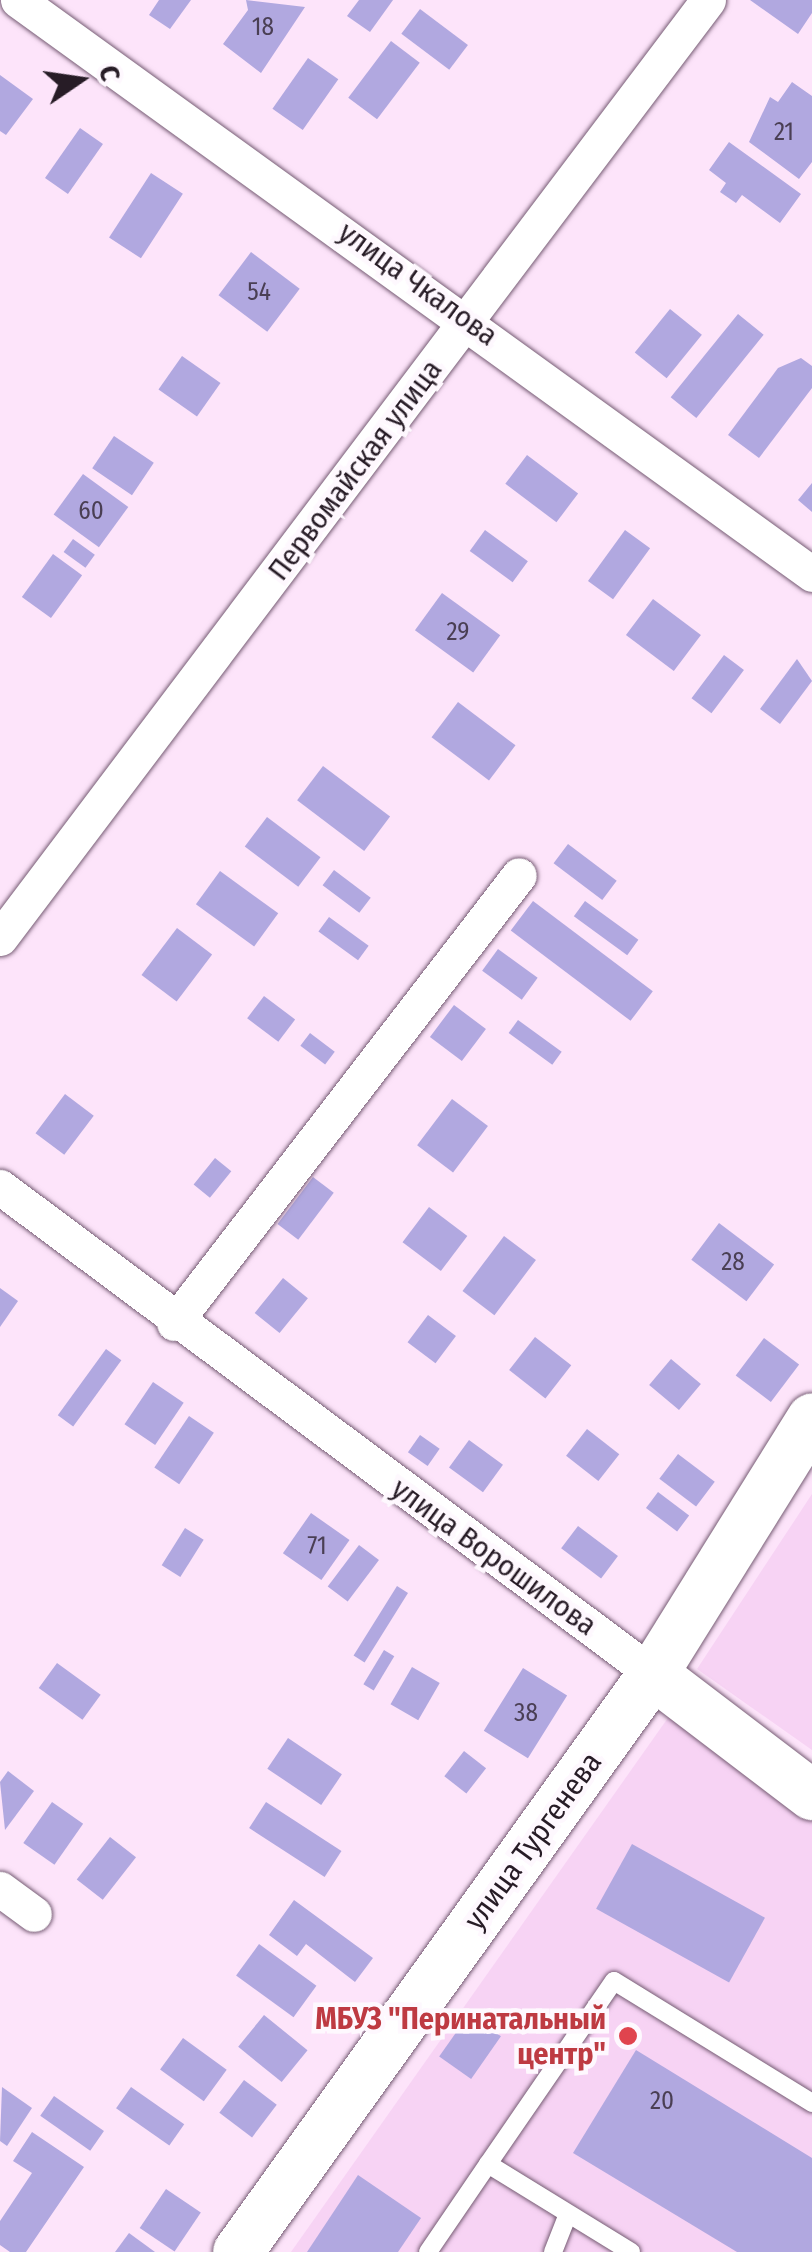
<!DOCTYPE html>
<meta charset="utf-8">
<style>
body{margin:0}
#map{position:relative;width:812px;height:2252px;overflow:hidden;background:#fde4fa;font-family:"Fira Sans Condensed",sans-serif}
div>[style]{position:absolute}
.built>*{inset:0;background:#f7d3f4}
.building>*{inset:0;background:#b1a8e0;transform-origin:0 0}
.roads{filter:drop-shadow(0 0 2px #765c74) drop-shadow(0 0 2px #765c74)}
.lane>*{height:18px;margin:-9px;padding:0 9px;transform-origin:9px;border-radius:9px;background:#fff}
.street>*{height:35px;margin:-17.5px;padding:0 17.5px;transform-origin:17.5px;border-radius:17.5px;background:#fff}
.secondary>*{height:50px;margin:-25px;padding:0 25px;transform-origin:25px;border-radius:25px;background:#fff}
.dots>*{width:28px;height:28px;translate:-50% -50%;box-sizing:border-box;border:5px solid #fef8fe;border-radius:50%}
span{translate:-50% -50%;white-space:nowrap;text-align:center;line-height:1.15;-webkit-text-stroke:9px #fef8fe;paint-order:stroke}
.number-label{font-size:25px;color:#4a3f54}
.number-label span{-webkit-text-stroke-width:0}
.street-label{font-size:30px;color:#271c26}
.health-label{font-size:30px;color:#be3a42;font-weight:700}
.right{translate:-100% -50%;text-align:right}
.north{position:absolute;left:30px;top:30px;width:100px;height:100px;-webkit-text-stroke:8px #fef8fe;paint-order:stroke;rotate:77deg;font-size:28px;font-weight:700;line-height:40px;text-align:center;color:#271c26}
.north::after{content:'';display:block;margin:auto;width:35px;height:45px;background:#271c26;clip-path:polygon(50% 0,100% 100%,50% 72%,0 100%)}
</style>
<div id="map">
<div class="built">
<div style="clip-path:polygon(812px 1494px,812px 1750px,697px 1669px)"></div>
<div style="clip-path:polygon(670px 1715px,812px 1820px,812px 2252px,291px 2252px)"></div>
</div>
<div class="building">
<div style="clip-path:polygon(159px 0,191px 0,170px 29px,149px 15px)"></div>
<div style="clip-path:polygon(246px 0,305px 7px,261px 73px,223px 44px,248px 10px)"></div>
<div style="clip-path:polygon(359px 0,393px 0,370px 32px,347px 16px)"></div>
<div style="clip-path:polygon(750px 0,812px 0,812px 13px,798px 34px)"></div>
<div style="left:420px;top:9px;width:60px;height:31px;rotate:37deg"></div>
<div style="left:391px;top:41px;width:36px;height:71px;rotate:37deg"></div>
<div style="left:308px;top:58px;width:37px;height:62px;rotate:35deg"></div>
<div style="clip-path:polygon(0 75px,33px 99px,6px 135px,0 131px)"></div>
<div style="clip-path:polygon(792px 82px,812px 96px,812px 162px,799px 179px,749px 142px,770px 97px,778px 102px)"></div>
<div style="left:80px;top:128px;width:28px;height:61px;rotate:35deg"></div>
<div style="clip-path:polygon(729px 142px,801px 194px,780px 223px,742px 195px,736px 203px,720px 192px,726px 183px,709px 170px)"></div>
<div style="left:151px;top:173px;width:38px;height:77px;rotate:33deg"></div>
<div style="left:251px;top:252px;width:61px;height:54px;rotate:37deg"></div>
<div style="left:670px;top:309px;width:41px;height:56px;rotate:39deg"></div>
<div style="left:738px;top:314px;width:33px;height:107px;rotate:39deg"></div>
<div style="left:182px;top:356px;width:47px;height:41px;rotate:35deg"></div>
<div style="clip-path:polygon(801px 358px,812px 366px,812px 388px,759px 458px,728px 435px,778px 368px)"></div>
<div style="left:114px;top:436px;width:48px;height:39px;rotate:34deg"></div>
<div style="left:527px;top:455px;width:64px;height:36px;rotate:37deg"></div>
<div style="left:83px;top:474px;width:56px;height:50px;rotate:36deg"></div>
<div style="clip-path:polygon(812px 483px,812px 512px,798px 500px)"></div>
<div style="left:485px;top:530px;width:53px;height:26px;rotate:36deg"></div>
<div style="left:625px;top:530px;width:31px;height:63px;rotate:36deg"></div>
<div style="left:73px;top:539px;width:27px;height:16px;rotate:36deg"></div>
<div style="left:53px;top:554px;width:36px;height:53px;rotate:36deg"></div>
<div style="left:442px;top:593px;width:72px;height:46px;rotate:36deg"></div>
<div style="left:653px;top:599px;width:60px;height:45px;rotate:37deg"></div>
<div style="left:724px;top:655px;width:25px;height:54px;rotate:37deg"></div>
<div style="clip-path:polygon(797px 659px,812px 681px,780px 724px,760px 709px)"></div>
<div style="left:458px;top:702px;width:72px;height:44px;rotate:37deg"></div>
<div style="left:323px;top:766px;width:84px;height:43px;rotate:37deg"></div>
<div style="left:267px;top:817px;width:67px;height:37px;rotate:37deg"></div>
<div style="left:568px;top:844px;width:61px;height:24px;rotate:37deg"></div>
<div style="left:334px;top:870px;width:46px;height:19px;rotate:37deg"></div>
<div style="left:220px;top:871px;width:72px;height:41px;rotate:36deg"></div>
<div style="left:533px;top:901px;width:150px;height:37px;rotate:37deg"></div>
<div style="left:585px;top:901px;width:66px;height:19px;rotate:36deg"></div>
<div style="left:329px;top:917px;width:49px;height:18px;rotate:36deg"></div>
<div style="left:177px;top:928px;width:44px;height:59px;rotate:37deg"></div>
<div style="left:498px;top:949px;width:49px;height:27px;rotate:36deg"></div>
<div style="left:264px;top:996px;width:39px;height:28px;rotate:37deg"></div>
<div style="left:454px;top:1005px;width:40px;height:40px;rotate:37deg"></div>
<div style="left:518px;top:1020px;width:54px;height:16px;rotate:36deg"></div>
<div style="left:310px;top:1033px;width:31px;height:16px;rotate:37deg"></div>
<div style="left:65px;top:1094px;width:36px;height:49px;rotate:37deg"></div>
<div style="left:452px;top:1099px;width:45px;height:58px;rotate:37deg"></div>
<div style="left:215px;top:1158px;width:21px;height:34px;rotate:39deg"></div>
<div style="left:313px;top:1177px;width:26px;height:59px;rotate:37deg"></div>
<div style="left:429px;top:1207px;width:48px;height:44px;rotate:37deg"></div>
<div style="left:719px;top:1223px;width:69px;height:46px;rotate:37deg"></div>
<div style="left:504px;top:1236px;width:40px;height:69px;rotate:37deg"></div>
<div style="left:283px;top:1278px;width:32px;height:45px;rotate:39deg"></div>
<div style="clip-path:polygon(0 1288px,18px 1301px,0 1327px)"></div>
<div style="left:428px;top:1315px;width:35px;height:34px;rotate:37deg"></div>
<div style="left:535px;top:1337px;width:46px;height:42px;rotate:38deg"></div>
<div style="left:764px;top:1338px;width:44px;height:47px;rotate:37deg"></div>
<div style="left:106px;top:1349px;width:19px;height:82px;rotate:36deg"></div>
<div style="left:671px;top:1359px;width:39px;height:34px;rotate:40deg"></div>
<div style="left:153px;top:1382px;width:37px;height:51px;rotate:34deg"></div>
<div style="left:189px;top:1416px;width:30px;height:62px;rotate:34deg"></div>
<div style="left:587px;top:1429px;width:41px;height:34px;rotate:38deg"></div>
<div style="left:420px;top:1435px;width:24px;height:21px;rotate:35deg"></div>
<div style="left:469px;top:1440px;width:42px;height:34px;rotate:36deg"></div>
<div style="left:678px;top:1454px;width:46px;height:31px;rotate:37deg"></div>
<div style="left:658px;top:1492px;width:39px;height:20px;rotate:37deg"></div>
<div style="left:311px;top:1513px;width:47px;height:49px;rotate:35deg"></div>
<div style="left:578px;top:1526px;width:50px;height:28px;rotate:37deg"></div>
<div style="left:185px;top:1528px;width:22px;height:44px;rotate:32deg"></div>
<div style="left:359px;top:1545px;width:25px;height:52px;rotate:37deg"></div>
<div style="left:397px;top:1586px;width:13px;height:82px;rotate:32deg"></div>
<div style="left:384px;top:1650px;width:12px;height:40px;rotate:31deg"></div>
<div style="left:57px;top:1663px;width:54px;height:31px;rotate:36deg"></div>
<div style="left:412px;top:1667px;width:32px;height:43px;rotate:30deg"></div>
<div style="left:523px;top:1668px;width:52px;height:74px;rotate:32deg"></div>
<div style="left:288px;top:1738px;width:65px;height:37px;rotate:34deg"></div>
<div style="left:464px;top:1751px;width:28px;height:32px;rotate:38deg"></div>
<div style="clip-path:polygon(8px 1771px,34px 1791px,5px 1830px,0 1782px)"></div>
<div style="left:52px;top:1802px;width:38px;height:50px;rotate:35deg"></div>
<div style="left:266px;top:1802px;width:90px;height:31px;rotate:33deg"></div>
<div style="left:110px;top:1837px;width:33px;height:54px;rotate:38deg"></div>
<div style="left:632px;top:1844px;width:152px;height:74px;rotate:29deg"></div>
<div style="clip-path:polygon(294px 1900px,373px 1958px,355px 1982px,306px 1944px,297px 1956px,269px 1935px)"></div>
<div style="left:259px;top:1944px;width:71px;height:39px;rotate:36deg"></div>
<div style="left:469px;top:2014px;width:39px;height:52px;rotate:35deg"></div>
<div style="left:264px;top:2015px;width:56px;height:41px;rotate:39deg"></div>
<div style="left:183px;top:2038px;width:54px;height:39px;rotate:36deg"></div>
<div style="clip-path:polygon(636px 2050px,812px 2158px,812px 2252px,737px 2252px,573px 2153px)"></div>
<div style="left:244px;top:2080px;width:41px;height:41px;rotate:37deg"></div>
<div style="clip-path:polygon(2px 2087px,32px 2108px,7px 2146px,0 2141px)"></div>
<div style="left:131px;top:2087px;width:65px;height:26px;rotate:35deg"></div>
<div style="left:54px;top:2096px;width:61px;height:24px;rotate:35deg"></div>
<div style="clip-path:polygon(32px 2132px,84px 2167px,26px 2252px,10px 2252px,0 2245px,0 2221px,32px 2173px,13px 2161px)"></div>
<div style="clip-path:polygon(358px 2175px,421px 2218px,398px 2252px,307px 2252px)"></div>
<div style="left:166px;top:2189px;width:42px;height:47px;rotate:34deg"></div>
<div style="clip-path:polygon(129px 2233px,155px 2252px,115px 2252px)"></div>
</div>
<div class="roads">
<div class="lane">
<div style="left:428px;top:2252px;width:107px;rotate:-55.7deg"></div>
<div style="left:553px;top:2252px;width:41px;rotate:-68.5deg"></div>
<div style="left:631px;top:2252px;width:168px;rotate:-148.4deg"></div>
<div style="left:488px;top:2164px;width:222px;rotate:-55.5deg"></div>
<div style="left:614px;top:1981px;width:233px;rotate:31.6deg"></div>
</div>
<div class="street">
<div style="left:18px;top:0;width:980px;rotate:35.86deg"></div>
<div style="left:0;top:938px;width:1175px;rotate:-52.95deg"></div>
<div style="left:0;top:1187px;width:815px;rotate:36.72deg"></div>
<div style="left:174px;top:1323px;width:565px;rotate:-52.4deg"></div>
<div style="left:0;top:1889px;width:42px;rotate:36.3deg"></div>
</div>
<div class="secondary">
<div style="left:653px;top:1674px;width:200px;rotate:37.3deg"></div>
<div style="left:238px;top:2252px;width:712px;rotate:-54.32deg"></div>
<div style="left:653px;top:1674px;width:301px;rotate:-58.1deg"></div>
</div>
</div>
<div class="dots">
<div style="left:628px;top:2036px;background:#e0444e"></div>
</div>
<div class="number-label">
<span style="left:263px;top:27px">18</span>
<span style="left:784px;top:132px">21</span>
<span style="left:259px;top:292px">54</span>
<span style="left:91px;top:511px">60</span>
<span style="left:458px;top:632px">29</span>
<span style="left:733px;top:1262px">28</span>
<span style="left:317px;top:1546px">71</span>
<span style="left:526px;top:1713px">38</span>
<span style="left:662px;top:2101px">20</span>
</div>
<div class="street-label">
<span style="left:418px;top:284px;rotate:36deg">улица Чкалова</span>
<span style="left:355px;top:470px;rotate:-53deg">Первомайская улица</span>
<span style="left:494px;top:1557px;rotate:36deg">улица Ворошилова</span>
<span style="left:533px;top:1841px;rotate:-54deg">улица Тургенева</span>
</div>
<div class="health-label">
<span class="right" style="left:606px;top:2036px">МБУЗ "Перинатальный<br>центр"</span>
</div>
<div class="north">С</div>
</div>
